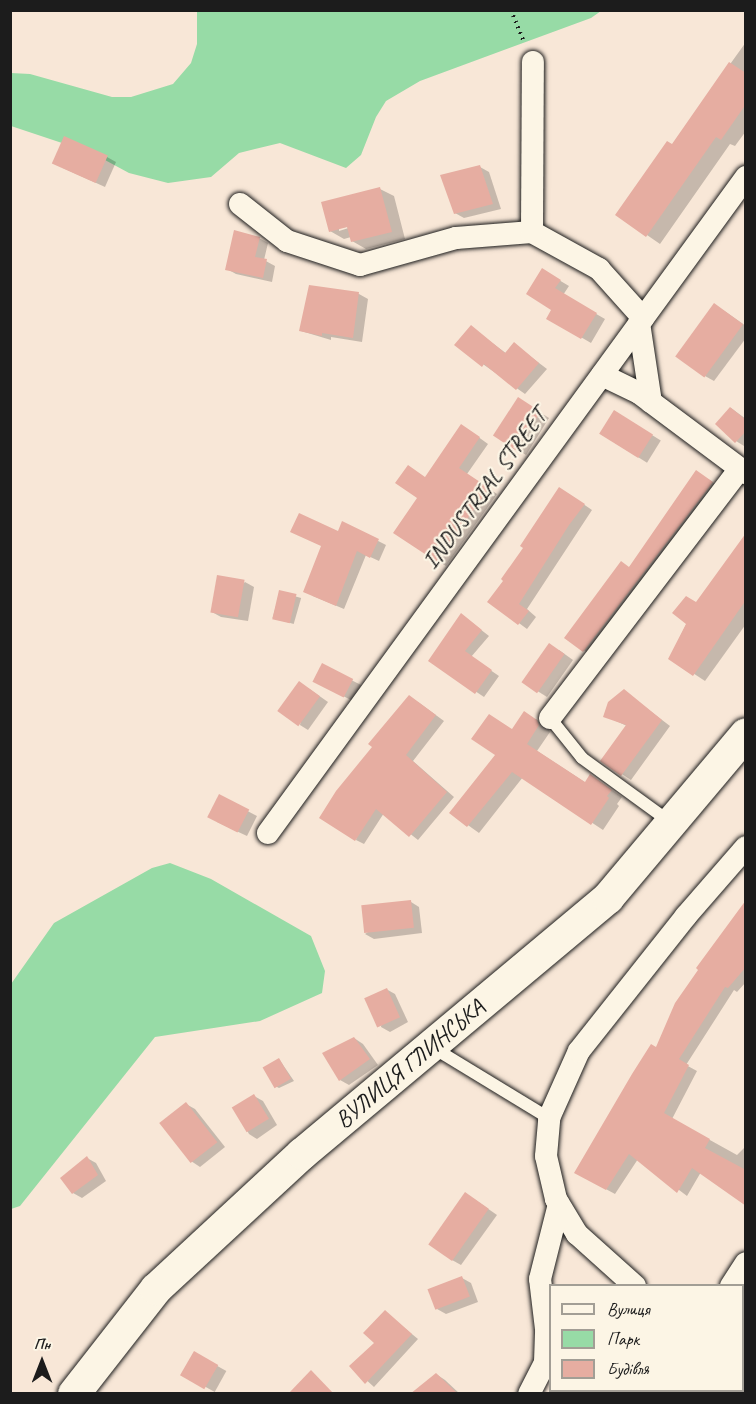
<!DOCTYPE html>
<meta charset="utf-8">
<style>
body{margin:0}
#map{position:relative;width:756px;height:1404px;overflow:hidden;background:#f8e7d7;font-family:Caveat,sans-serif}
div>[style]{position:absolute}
.green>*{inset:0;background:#97dba6}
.shadow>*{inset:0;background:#0003;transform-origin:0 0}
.building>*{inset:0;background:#e6ada1;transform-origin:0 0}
.path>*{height:4px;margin-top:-2px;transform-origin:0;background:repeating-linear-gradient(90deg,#1c1c1c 0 1.5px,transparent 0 6px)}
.roads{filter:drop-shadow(0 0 2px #1c1c1c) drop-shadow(0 0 2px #1c1c1c)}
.lane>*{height:12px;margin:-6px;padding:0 6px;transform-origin:6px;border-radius:6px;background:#fcf5e5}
.street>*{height:22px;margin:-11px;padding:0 11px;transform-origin:11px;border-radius:11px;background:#fcf5e5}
.secondary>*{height:32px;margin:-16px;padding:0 16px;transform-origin:16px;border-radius:16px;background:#fcf5e5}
span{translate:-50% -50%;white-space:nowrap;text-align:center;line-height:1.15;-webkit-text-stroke:4.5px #fcf5e5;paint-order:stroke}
.street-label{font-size:24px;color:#1c1c1c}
.frame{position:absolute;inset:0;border:12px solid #1c1c1c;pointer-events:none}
.legend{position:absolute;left:549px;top:1284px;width:195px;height:108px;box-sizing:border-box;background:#fcf5e5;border:2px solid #a29e95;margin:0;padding:8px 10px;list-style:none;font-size:18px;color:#1c1c1c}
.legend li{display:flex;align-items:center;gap:12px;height:30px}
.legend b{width:30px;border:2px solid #a29e95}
.north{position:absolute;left:12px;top:1332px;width:60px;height:60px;-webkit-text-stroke:4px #fcf5e5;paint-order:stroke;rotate:0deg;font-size:16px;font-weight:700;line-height:24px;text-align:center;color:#1c1c1c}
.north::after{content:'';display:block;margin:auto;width:21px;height:27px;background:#1c1c1c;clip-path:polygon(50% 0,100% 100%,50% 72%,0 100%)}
</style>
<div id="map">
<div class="green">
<div style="clip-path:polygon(197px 11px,601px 11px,591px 18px,420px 81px,386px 101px,376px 117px,361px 155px,346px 168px,280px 143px,239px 153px,211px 177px,168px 183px,129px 173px,92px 153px,11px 126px,11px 73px,30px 74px,112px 97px,131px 97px,173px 84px,191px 63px,197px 44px)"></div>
<div style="clip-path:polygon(170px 863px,211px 879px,311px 936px,325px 971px,322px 993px,260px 1021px,155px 1037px,20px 1206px,11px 1209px,11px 984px,54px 923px,152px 868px)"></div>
</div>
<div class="shadow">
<div style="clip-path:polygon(10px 38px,12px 65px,10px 65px)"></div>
<div style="clip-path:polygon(746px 42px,746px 131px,735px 146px,730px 144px,660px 244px,618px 215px,672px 145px)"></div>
<div style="clip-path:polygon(107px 157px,116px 162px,105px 187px,63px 168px)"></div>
<div style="clip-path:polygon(480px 167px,489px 172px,501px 209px,464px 218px,455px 213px)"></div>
<div style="clip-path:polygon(evenodd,380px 189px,394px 196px,405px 239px,366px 249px,352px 241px,351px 237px,344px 239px,330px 231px,380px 189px,355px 226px,339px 231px,339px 228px,355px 226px)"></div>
<div style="clip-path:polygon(259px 238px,268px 243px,264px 260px,275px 266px,272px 282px,236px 274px,227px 269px)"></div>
<div style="clip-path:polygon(542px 270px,569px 286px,563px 295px,605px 319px,591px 343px,548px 318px,553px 309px)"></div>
<div style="clip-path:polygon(310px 286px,359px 294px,368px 299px,362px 342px,331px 337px,331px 340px,301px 331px)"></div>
<div style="clip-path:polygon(723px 310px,746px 326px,746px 338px,714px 381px,705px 376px)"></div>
<div style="clip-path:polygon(471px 327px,507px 354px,514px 344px,547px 369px,525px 394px,456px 345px)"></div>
<div style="clip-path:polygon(527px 404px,549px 418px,526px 455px,495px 436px)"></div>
<div style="clip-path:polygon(731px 408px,746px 419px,744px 446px,736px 441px)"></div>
<div style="left:615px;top:412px;width:54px;height:26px;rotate:32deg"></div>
<div style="clip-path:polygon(470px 431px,488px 444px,467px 474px,497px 494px,446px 566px,438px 561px,426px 478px)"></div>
<div style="clip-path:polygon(708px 479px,724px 490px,595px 658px,566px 638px)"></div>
<div style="clip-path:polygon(567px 493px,592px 510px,527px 609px,536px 617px,527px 629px,489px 601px)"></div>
<div style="clip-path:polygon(343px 523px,386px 545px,379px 561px,366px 555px,344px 609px,313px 596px,323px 546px,338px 533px)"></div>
<div style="clip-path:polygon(746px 535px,746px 624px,705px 681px,670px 658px,696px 604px)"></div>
<div style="clip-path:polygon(245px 582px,254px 587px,248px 621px,221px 617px,212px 612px)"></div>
<div style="left:280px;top:592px;width:22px;height:27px;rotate:16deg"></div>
<div style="clip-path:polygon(462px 615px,489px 636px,471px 657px,499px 676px,484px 697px,430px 661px)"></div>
<div style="clip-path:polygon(559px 650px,573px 660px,547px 697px,523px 682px)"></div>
<div style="clip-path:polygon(322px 665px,361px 685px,353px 701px,323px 686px)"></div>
<div style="clip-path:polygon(308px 688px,328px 702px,308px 730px,300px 725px)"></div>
<div style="clip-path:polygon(624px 691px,670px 726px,631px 780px,602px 761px,627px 726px,605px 716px)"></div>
<div style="clip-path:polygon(418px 702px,444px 721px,413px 761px,454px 797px,418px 840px,384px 813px,364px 844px,356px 840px,374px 747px)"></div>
<div style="clip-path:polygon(536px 719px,548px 728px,550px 732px,537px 751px,586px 783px,602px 783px,622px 797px,617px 804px,619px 806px,603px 830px,523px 777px,479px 833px,451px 813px,497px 755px,513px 730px)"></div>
<div style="clip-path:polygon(219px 796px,257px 816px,247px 836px,217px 822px)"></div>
<div style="clip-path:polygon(411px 902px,419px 907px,422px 933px,374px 939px,365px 934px)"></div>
<div style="clip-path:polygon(746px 903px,746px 982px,737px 992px,734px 990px,686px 1065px,697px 1071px,672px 1119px,737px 1155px,746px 1146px,746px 1204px,701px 1172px,687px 1196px,638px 1159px,615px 1194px,576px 1173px,656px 1049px)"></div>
<div style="clip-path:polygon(386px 989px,395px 994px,408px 1022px,390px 1032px,381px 1027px)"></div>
<div style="clip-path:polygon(354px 1038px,363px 1044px,378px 1065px,349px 1085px,340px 1080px)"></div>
<div style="clip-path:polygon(279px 1059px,294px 1081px,279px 1088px,275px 1086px)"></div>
<div style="clip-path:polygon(254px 1096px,263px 1101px,277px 1125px,257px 1139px,249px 1134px,234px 1108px)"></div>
<div style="clip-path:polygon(186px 1104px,195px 1109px,225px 1147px,200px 1167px,191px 1161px)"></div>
<div style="clip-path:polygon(87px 1158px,96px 1163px,106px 1181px,82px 1198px,73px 1193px)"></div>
<div style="clip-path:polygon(474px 1199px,497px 1215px,461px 1265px,452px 1260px)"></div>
<div style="clip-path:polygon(462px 1278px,471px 1283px,478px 1302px,446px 1314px,437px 1309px)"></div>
<div style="clip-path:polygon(385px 1312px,418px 1339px,374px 1387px,351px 1366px,376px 1343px)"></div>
<div style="left:194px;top:1353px;width:37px;height:24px;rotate:29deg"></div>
<div style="clip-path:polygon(436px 1374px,445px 1380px,460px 1394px,422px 1394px)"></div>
<div style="clip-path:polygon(620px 1390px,633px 1390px,636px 1394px,617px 1394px)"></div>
</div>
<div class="building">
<div style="clip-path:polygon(729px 62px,746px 73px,746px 104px,721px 140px,716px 137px,646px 237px,615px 215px,667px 141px,672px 144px)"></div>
<div style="left:64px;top:136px;width:48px;height:30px;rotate:24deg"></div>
<div style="clip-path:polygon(480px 165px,493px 204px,454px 214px,440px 175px)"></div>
<div style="clip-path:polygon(380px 187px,392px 232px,351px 242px,347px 227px,329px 232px,321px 202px)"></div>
<div style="clip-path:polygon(234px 230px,260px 237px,255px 257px,267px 259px,263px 278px,225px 270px)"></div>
<div style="clip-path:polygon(542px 268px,561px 280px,555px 288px,597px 313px,581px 339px,546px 319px,551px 310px,526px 294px)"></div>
<div style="clip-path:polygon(309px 285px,359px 292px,353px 338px,322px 333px,322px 336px,299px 331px)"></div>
<div style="left:714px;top:303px;width:36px;height:66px;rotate:36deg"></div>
<div style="clip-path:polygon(471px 325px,505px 353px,514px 342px,539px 363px,516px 390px,484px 364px,482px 367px,454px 345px)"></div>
<div style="left:518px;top:397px;width:27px;height:46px;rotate:33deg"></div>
<div style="clip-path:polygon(730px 407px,746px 420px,746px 431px,735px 443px,715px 424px)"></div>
<div style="left:614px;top:410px;width:46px;height:28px;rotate:32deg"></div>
<div style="clip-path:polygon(461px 424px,480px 437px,459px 468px,489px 488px,437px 562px,393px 533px,417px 498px,395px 483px,408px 465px,425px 477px)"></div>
<div style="clip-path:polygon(696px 470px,713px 482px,583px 652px,564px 638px,621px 561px,629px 567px)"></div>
<div style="clip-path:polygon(559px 487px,585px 504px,569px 525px,519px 604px,529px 611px,518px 625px,487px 602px,503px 581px,501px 579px,523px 548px,520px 546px)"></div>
<div style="clip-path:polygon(299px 513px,338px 531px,342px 521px,379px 539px,370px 558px,357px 551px,336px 606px,303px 592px,321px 546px,290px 532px)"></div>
<div style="clip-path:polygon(746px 533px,746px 600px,693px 676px,668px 659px,686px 624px,672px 613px,686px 596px,696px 602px)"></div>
<div style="left:217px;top:575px;width:28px;height:38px;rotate:10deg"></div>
<div style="left:279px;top:590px;width:18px;height:30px;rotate:13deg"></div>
<div style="clip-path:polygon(461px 613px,482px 630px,465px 651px,492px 670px,475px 694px,428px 661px)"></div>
<div style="left:549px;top:643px;width:19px;height:48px;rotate:35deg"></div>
<div style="left:322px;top:663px;width:35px;height:21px;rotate:27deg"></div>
<div style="left:299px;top:681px;width:26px;height:37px;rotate:36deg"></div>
<div style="clip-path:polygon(624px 689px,662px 720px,621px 776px,600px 761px,626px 725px,603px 717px,608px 702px)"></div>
<div style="clip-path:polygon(409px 695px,436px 715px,406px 755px,447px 792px,409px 837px,376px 809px,355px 841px,319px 818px,336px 791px,372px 747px,368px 744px)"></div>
<div style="clip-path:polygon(524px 711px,537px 720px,539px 725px,527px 744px,585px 782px,590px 774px,612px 790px,607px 796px,609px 798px,591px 825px,512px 772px,467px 827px,449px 813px,495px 755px,471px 739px,489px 714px,512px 729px)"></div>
<div style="left:219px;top:794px;width:34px;height:26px;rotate:27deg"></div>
<div style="left:411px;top:900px;width:28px;height:50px;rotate:84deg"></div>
<div style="clip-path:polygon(746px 900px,746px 967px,728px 988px,725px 987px,679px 1059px,689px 1065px,664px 1113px,710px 1139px,705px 1148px,746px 1170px,746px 1206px,692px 1168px,677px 1193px,629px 1154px,606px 1190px,574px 1173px,632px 1074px,651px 1044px,656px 1047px,675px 1003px,698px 970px,696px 968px)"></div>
<div style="left:387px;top:988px;width:32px;height:25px;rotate:66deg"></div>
<div style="clip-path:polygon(354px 1037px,370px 1059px,339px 1081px,322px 1053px)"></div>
<div style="left:279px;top:1058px;width:24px;height:19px;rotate:60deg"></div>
<div style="left:254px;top:1094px;width:29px;height:26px;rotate:59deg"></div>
<div style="left:186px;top:1102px;width:51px;height:34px;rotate:52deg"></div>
<div style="clip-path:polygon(87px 1156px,98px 1175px,72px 1194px,60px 1178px)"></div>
<div style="left:465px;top:1192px;width:29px;height:64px;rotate:35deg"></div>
<div style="left:462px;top:1276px;width:22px;height:37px;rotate:69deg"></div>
<div style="clip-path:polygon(385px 1310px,412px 1334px,365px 1384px,349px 1366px,374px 1343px,363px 1333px)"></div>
<div style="left:194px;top:1351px;width:28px;height:28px;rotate:30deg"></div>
<div style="clip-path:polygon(311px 1370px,334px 1394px,288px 1394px)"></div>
<div style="clip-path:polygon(436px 1373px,458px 1394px,410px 1394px)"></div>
</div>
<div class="path">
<div style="left:511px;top:10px;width:35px;rotate:68deg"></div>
</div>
<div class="roads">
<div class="lane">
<div style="left:550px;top:718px;width:51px;rotate:51.3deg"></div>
<div style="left:582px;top:758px;width:109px;rotate:36deg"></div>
<div style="left:432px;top:1047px;width:137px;rotate:31.3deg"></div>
</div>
<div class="street">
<div style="left:240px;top:204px;width:60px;rotate:38.2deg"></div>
<div style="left:287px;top:241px;width:77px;rotate:18.2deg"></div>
<div style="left:360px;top:265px;width:100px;rotate:-15.7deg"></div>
<div style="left:456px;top:238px;width:76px;rotate:-4.5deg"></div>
<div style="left:532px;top:232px;width:77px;rotate:28.9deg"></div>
<div style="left:599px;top:269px;width:66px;rotate:48.1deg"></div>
<div style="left:532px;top:232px;width:170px;rotate:-89.7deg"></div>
<div style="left:639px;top:323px;width:80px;rotate:81.4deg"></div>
<div style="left:602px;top:375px;width:41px;rotate:25.9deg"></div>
<div style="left:639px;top:393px;width:134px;rotate:36.8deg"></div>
<div style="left:550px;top:718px;width:313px;rotate:-52.7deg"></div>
<div style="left:268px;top:833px;width:812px;rotate:-53.92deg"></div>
<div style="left:635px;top:1286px;width:78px;rotate:-138.1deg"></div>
<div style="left:577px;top:1234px;width:41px;rotate:-121deg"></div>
<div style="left:556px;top:1199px;width:44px;rotate:-103.1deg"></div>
<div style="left:546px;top:1156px;width:38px;rotate:-85deg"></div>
<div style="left:549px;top:1118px;width:73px;rotate:-65.9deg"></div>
<div style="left:579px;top:1051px;width:172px;rotate:-51.6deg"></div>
<div style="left:686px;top:916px;width:91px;rotate:-49deg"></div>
<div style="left:731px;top:1286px;width:27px;rotate:-57deg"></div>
<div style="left:742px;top:1383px;width:5px;rotate:37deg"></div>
<div style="left:529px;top:1394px;width:36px;rotate:-63deg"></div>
<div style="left:545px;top:1362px;width:33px;rotate:-88deg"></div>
<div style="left:546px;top:1329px;width:50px;rotate:-96.8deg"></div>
<div style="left:540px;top:1279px;width:77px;rotate:-75.8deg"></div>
</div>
<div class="secondary">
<div style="left:74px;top:1394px;width:133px;rotate:-52deg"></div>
<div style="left:156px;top:1289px;width:199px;rotate:-42.8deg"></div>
<div style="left:302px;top:1154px;width:399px;rotate:-39.9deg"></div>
<div style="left:608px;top:898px;width:214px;rotate:-49.9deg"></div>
</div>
</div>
<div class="street-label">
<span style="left:485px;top:489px;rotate:-54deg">INDUSTRIAL STREET</span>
<span style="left:410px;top:1064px;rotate:-40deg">ВУЛИЦЯ ГЛИНСЬКА</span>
</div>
<div class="frame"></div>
<ul class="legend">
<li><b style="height:8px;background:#fcf5e5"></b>Вулиця</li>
<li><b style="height:16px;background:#97dba6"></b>Парк</li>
<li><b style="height:16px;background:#e6ada1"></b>Будівля</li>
</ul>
<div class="north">Пн</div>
</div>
